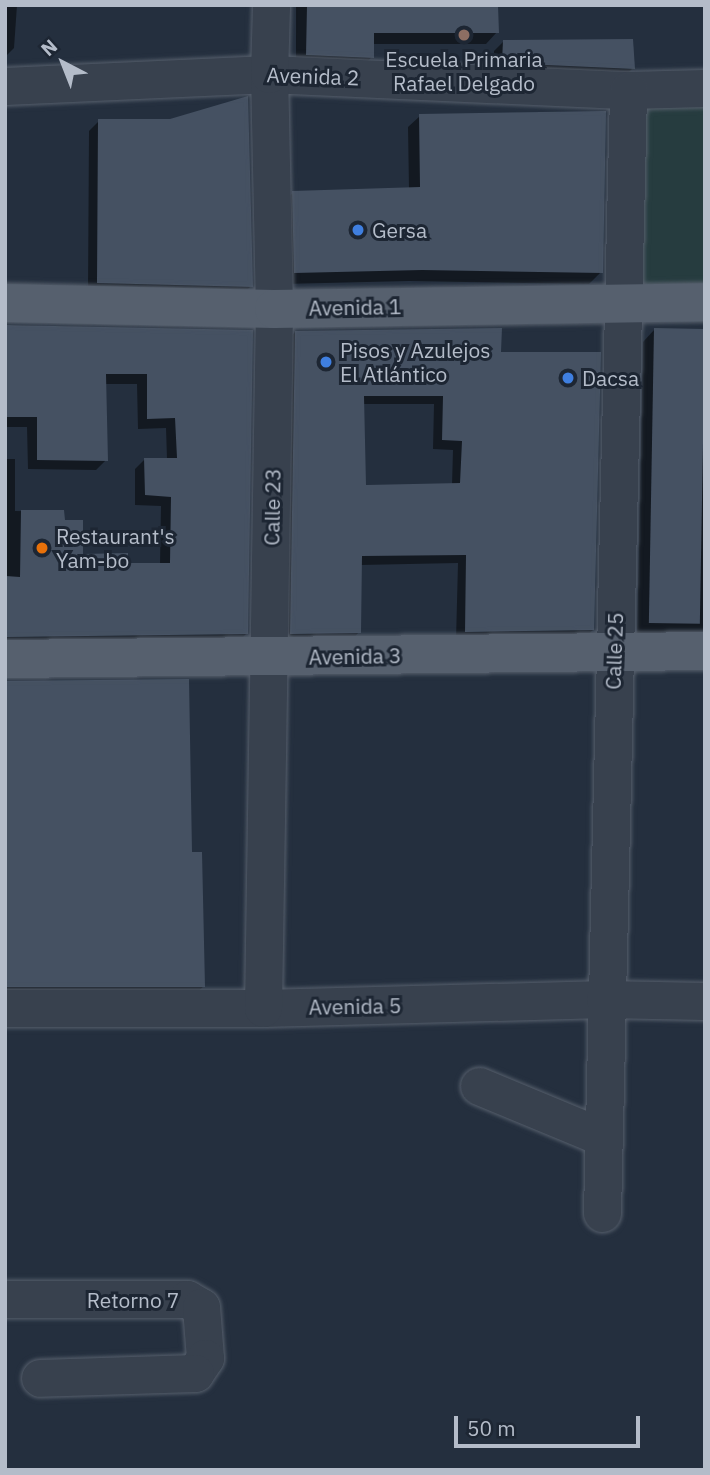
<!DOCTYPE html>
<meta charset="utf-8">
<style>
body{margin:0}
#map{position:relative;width:710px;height:1475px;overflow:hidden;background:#242f3e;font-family:"IBM Plex Sans",sans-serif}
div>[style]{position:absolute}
.green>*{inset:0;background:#263c3f;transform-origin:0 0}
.shadow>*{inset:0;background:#0007}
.building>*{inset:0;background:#455162;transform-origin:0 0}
.roads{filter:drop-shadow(0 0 2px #565f6c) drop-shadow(0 0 2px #565f6c)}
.minor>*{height:37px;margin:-18.5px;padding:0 18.5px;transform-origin:18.5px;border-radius:18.5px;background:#38414e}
.major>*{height:38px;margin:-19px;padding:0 19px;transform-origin:19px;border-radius:19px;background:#56606e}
.dots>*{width:19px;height:19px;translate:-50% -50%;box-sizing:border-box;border:4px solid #1d2633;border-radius:50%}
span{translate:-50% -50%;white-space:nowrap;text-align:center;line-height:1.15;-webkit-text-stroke:6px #1d2633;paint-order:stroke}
.poi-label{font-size:21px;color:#b4bcc9}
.left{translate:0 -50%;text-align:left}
.street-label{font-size:21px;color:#b4bcc9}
.frame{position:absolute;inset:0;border:7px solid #b4bcc9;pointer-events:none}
.north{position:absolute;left:28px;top:28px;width:70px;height:70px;-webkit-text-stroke:5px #1d2633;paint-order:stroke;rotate:318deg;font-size:19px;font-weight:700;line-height:28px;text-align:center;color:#b4bcc9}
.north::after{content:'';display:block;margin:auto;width:24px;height:32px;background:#b4bcc9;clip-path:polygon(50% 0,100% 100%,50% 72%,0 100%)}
.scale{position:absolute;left:454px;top:1416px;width:186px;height:32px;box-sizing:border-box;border:4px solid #b4bcc9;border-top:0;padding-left:9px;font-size:21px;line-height:24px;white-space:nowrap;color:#b4bcc9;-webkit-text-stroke:5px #1d2633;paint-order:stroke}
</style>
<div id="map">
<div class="green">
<div style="left:705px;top:105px;width:182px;height:62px;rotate:90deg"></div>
</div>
<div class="shadow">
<div style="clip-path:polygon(5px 5px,17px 5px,14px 48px,5px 57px)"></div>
<div style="clip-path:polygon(296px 5px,497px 5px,497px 32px,486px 44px,372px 44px,372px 57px,360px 68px,296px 65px)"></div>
<div style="clip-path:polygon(503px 42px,633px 68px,624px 77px,494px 72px,494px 51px)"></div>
<div style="clip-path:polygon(420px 116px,601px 272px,589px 284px,409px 281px,283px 284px,281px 204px,293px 193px,409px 189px,408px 127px)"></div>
<div style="clip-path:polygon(99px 121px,251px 286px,241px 296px,88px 292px,89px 131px)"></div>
<div style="clip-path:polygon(5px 325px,251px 332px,246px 634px,236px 644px,5px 646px,5px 459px,15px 459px,15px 511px,63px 512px,63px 522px,81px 556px,127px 565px,160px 565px,161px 506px,135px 505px,135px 469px,145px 459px,167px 459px,166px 428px,138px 429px,137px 384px,104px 384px,106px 460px,96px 470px,28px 469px,27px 427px,5px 427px)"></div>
<div style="clip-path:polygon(654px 330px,705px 331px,705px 634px,637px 634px,643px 342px)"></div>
<div style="clip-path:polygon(evenodd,295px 332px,500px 354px,593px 630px,583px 639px,456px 640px,458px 563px,360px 565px,359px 632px,350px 642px,281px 642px,286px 342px,295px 332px,363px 404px,434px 404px,433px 449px,453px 450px,452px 485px,364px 486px,363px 404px)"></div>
<div style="clip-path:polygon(5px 683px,190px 854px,204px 986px,193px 996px,5px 996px)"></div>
</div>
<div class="building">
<div style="clip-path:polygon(307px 5px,498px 5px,499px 33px,374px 33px,374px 58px,306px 55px)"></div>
<div style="clip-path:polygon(633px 39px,635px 69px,502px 63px,503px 40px)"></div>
<div style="clip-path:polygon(248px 96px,253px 287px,97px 283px,98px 119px,170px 119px)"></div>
<div style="clip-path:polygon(606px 111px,603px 273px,422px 270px,294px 273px,292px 191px,420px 187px,419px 114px)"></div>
<div style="clip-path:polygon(5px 325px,253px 330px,248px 634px,5px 637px,6px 576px,20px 577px,21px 510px,64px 510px,65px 520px,83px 520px,83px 554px,128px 553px,128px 563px,170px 563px,171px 497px,145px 495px,144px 458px,177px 458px,175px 418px,147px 419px,147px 374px,106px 374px,108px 461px,37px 460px,37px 417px,5px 417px)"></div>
<div style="clip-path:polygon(evenodd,502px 328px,501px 352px,601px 352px,594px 630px,465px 632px,466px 555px,362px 556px,361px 633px,290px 634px,295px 331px,502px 328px,364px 396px,443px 396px,442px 440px,462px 441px,460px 483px,366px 485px,364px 396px)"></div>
<div style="left:654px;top:328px;width:51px;height:295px;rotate:1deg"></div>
<div style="clip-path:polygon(189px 679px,192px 852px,202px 852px,205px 987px,5px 987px,5px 681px)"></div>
</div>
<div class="roads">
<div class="minor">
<div style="left:5px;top:86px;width:264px;rotate:-2.6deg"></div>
<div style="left:269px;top:74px;width:359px;rotate:2.6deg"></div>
<div style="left:628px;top:90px;width:77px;rotate:-1.5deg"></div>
<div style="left:5px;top:1008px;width:258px"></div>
<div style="left:263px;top:1008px;width:342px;rotate:-1.5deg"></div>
<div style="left:605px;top:999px;width:100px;rotate:1.1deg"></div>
<div style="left:263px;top:1008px;width:699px;rotate:-89.1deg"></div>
<div style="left:274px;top:309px;width:235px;rotate:-91.2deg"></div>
<div style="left:269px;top:74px;width:69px;rotate:-88.3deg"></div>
<div style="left:479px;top:1086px;width:133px;rotate:22.5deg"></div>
<div style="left:602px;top:1213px;width:1123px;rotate:-88.67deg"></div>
<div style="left:5px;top:1299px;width:182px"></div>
<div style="left:187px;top:1299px;width:16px;rotate:30deg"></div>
<div style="left:201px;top:1307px;width:51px;rotate:85.5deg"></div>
<div style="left:205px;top:1358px;width:18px;rotate:124deg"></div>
<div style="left:195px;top:1373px;width:155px;rotate:178.2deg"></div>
</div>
<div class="major">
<div style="left:5px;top:303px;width:269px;rotate:1.3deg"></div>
<div style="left:274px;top:309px;width:431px;rotate:-0.9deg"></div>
<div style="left:5px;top:659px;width:700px;rotate:-0.65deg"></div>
</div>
</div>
<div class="dots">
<div style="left:464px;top:35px;background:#8d6e63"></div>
<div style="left:358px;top:230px;background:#3f7fe0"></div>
<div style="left:326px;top:362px;background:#3f7fe0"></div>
<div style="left:568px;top:378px;background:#3f7fe0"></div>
<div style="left:42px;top:548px;background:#e8710a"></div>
</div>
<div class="poi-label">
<span style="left:464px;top:71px">Escuela Primaria<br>Rafael Delgado</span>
<span class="left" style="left:372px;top:230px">Gersa</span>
<span class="left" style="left:340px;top:362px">Pisos y Azulejos<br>El Atlántico</span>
<span class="left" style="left:582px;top:378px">Dacsa</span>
<span class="left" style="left:56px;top:548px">Restaurant's<br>Yam-bo</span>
</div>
<div class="street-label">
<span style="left:313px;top:76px;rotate:2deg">Avenida 2</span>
<span style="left:355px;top:307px;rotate:-1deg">Avenida 1</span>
<span style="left:272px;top:507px;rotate:-89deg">Calle 23</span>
<span style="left:614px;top:651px;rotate:-88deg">Calle 25</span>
<span style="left:355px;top:656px;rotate:-1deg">Avenida 3</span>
<span style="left:355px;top:1006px;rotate:-1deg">Avenida 5</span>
<span style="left:133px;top:1300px">Retorno 7</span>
</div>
<div class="frame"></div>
<div class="north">N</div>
<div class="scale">50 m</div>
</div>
